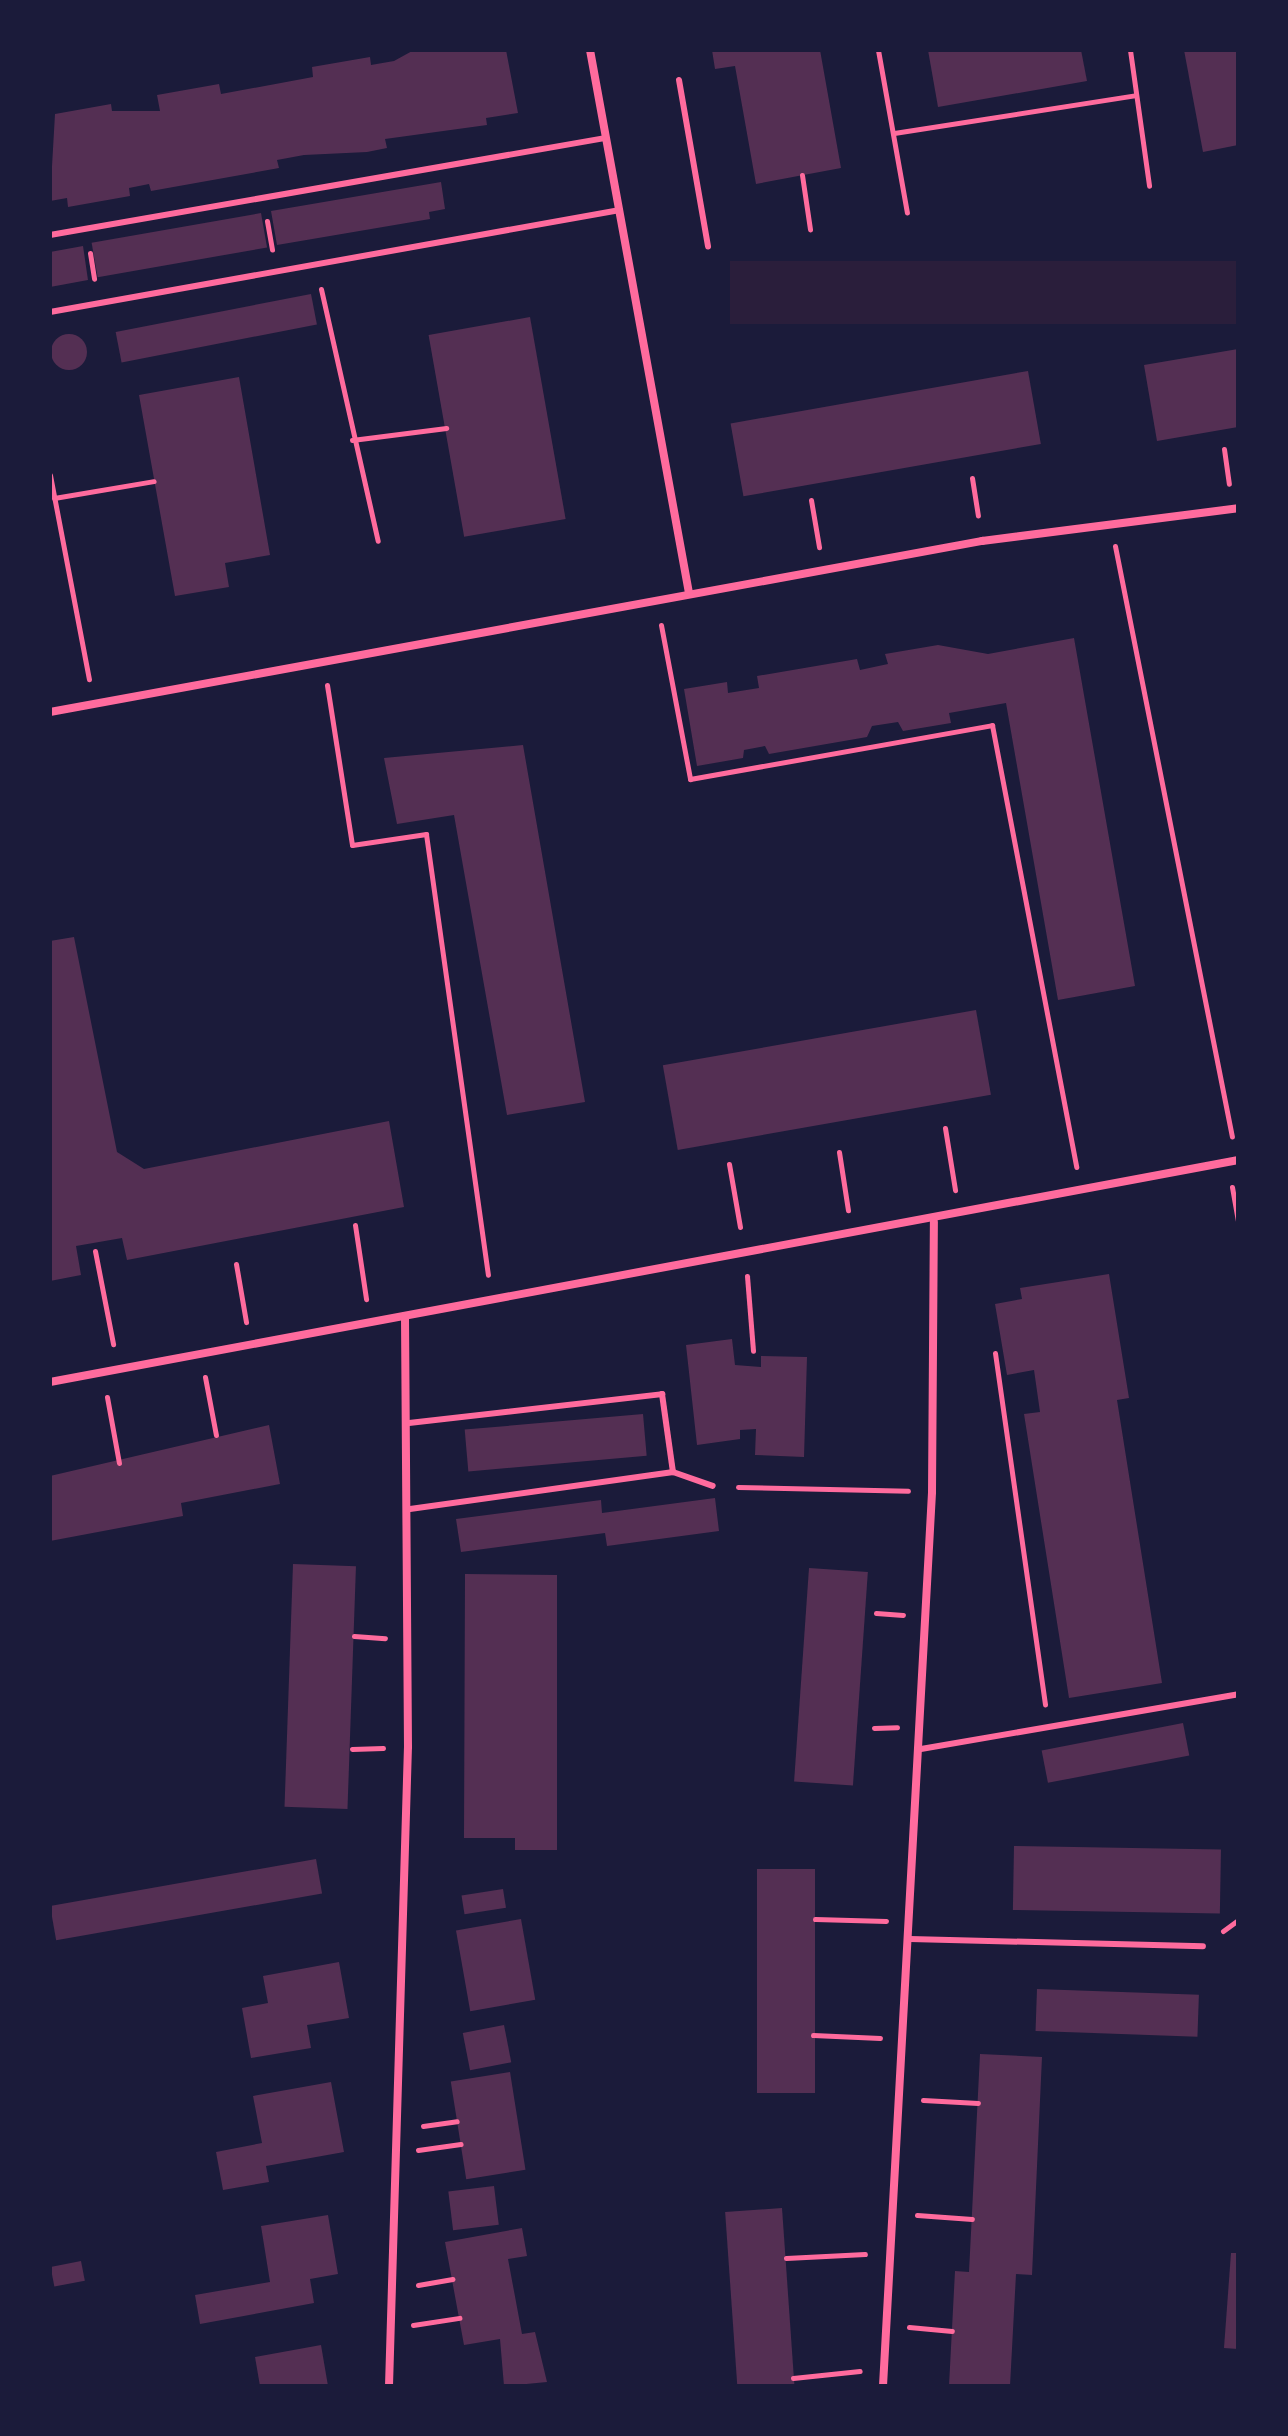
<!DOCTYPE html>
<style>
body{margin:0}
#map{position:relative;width:1288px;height:2436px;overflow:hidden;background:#1b1b3a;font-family:"Noto Sans",sans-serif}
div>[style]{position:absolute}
.green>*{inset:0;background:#2a1e3b;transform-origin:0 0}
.building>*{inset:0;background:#542f53;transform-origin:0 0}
.round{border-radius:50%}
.path>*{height:5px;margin:-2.5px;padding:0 2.5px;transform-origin:2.5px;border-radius:2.5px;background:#ff6b9d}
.service>*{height:6px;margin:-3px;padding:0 3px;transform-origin:3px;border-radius:3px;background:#ff6b9d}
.minor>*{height:8px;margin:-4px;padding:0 4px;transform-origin:4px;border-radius:4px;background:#ff6b9d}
span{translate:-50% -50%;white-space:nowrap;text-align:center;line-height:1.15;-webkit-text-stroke:6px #1b1b3a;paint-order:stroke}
.frame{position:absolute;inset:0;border:52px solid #1b1b3a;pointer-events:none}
</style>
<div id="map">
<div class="green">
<div style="left:1238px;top:261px;width:63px;height:508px;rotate:90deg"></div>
</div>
<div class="building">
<div style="clip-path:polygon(414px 50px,506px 50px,518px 113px,486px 118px,487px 125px,385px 139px,387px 148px,367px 152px,304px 155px,277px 160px,279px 168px,151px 191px,149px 184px,129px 188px,130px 196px,68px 207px,67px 198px,50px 201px,55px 114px,111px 104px,112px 111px,160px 111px,157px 95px,219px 84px,221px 94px,313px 77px,312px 67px,370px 57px,371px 65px,394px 61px)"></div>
<div style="clip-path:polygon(712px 50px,820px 50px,841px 168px,756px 184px,735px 66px,715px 69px)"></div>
<div style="clip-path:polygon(928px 50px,1081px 50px,1087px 81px,938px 107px)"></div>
<div style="clip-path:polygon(1184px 50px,1238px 50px,1238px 145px,1203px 152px)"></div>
<div style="clip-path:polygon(441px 182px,445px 209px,429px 212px,430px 219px,277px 245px,271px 211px)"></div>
<div style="left:261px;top:213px;width:35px;height:172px;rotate:80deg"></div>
<div style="clip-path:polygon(83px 246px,88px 280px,50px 287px,50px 252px)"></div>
<div style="left:311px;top:294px;width:31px;height:199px;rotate:79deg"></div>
<div style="left:530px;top:317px;width:205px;height:103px;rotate:80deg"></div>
<div class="round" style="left:51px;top:334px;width:36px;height:36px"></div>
<div style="clip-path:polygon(1238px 349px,1238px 427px,1157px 441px,1144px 365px)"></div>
<div style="left:1028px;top:371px;width:74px;height:302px;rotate:80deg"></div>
<div style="clip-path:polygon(239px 377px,270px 555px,225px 563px,229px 587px,175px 596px,139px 395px)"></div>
<div style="clip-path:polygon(1074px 638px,1135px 986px,1058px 1000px,1006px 703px,949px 713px,951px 723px,903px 731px,898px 722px,872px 726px,867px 737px,769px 754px,765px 746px,744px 750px,743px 758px,697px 766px,684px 689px,727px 682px,728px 693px,759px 688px,757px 676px,857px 659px,860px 670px,888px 664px,885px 654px,938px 645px,988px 654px)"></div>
<div style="clip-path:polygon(523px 745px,585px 1102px,507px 1115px,454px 815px,397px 824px,384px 758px)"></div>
<div style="clip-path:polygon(74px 937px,117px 1152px,144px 1169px,389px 1121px,404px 1207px,127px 1260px,122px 1238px,76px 1246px,81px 1275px,50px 1281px,50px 941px)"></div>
<div style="left:976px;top:1010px;width:86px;height:318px;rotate:80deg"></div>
<div style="clip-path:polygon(1109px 1274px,1129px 1398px,1117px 1400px,1162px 1683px,1069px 1698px,1024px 1414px,1040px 1412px,1034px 1370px,1007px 1375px,995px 1304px,1022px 1299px,1020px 1288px)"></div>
<div style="clip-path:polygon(732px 1339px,735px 1365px,761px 1367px,761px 1356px,807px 1357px,804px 1457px,755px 1455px,756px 1429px,740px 1430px,740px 1439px,697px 1445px,686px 1345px)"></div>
<div style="left:643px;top:1414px;width:42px;height:179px;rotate:85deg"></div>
<div style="clip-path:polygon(269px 1425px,280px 1484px,181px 1503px,183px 1516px,50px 1541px,50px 1476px)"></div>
<div style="clip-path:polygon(715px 1498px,719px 1531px,607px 1546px,605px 1533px,461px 1552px,456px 1519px,601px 1500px,602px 1513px)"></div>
<div style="left:293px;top:1564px;width:63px;height:243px;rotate:2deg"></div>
<div style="left:809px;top:1568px;width:59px;height:214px;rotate:4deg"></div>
<div style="clip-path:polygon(465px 1574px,557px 1575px,557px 1850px,515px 1850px,515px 1838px,464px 1838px)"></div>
<div style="left:1183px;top:1723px;width:33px;height:144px;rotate:79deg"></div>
<div style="left:1014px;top:1846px;width:207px;height:64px;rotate:1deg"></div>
<div style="left:316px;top:1859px;width:35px;height:270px;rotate:80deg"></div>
<div style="left:757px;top:1869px;width:58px;height:224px"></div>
<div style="left:503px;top:1889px;width:19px;height:42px;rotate:81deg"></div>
<div style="left:521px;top:1919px;width:82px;height:66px;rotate:80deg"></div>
<div style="clip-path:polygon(339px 1962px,349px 2018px,307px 2025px,311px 2048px,251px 2058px,242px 2008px,268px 2003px,263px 1976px)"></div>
<div style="left:1037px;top:1989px;width:162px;height:42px;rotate:2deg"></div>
<div style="left:504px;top:2025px;width:38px;height:42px;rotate:79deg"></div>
<div style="clip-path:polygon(980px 2054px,1042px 2057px,1032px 2275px,1016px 2274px,1010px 2386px,949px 2386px,955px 2271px,969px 2272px)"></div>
<div style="left:510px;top:2072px;width:99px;height:60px;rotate:81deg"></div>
<div style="clip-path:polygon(331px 2082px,344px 2152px,266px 2166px,269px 2182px,223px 2190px,216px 2152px,262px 2143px,253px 2096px)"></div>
<div style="left:494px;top:2186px;width:39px;height:46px;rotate:83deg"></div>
<div style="left:782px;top:2208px;width:178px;height:57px;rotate:86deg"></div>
<div style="clip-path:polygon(328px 2215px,338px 2274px,310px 2279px,314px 2303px,200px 2324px,195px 2295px,270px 2282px,261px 2226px)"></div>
<div style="clip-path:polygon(522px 2228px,527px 2256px,508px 2259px,522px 2334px,535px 2332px,547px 2382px,504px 2386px,500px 2339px,464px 2345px,445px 2242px)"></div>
<div style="clip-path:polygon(1231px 2253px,1238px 2253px,1238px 2349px,1224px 2348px)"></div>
<div style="left:81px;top:2261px;width:20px;height:31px;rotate:79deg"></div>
<div style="clip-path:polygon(321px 2345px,328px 2386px,260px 2386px,255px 2357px)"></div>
</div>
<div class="path">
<div style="left:878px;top:50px;width:165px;rotate:79.9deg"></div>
<div style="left:1130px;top:50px;width:137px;rotate:82deg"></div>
<div style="left:894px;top:133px;width:245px;rotate:-8.9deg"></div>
<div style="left:802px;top:175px;width:55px;rotate:81.6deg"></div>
<div style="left:267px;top:221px;width:29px;rotate:80deg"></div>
<div style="left:90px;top:253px;width:26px;rotate:81deg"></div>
<div style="left:321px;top:289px;width:258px;rotate:77.3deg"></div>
<div style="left:352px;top:440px;width:95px;rotate:-7.3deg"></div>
<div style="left:1224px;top:449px;width:35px;rotate:82deg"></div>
<div style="left:50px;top:475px;width:208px;rotate:79.2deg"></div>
<div style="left:972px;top:478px;width:38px;rotate:81deg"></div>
<div style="left:54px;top:498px;width:101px;rotate:-9.6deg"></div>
<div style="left:811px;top:500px;width:48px;rotate:80.3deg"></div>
<div style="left:1115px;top:546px;width:602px;rotate:78.8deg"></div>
<div style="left:661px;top:625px;width:157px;rotate:79.3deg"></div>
<div style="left:690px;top:779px;width:307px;rotate:-10.1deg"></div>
<div style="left:992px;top:725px;width:450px;rotate:79.2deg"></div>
<div style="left:327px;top:685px;width:162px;rotate:81.1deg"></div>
<div style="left:352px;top:845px;width:75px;rotate:-8.5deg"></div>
<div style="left:426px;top:834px;width:445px;rotate:82deg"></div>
<div style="left:945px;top:1128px;width:63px;rotate:80.8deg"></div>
<div style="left:839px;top:1152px;width:59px;rotate:81.2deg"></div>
<div style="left:729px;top:1164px;width:64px;rotate:80.1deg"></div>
<div style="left:1232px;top:1187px;width:35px;rotate:80deg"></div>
<div style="left:355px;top:1225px;width:75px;rotate:81.5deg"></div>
<div style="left:95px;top:1251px;width:95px;rotate:79deg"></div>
<div style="left:236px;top:1264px;width:59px;rotate:80.2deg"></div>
<div style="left:747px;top:1276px;width:75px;rotate:85.4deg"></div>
<div style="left:995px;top:1353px;width:355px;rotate:81.9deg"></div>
<div style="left:205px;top:1377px;width:59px;rotate:79.3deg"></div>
<div style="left:107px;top:1397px;width:67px;rotate:79.7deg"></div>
<div style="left:738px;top:1487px;width:170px;rotate:1.3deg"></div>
<div style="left:876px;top:1613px;width:27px;rotate:4deg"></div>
<div style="left:354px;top:1636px;width:31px;rotate:4deg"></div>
<div style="left:874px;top:1728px;width:23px;rotate:-2deg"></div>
<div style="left:352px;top:1749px;width:31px;rotate:-2deg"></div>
<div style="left:815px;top:1919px;width:71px;rotate:1.6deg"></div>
<div style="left:1223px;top:1931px;width:19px;rotate:-36deg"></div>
<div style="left:813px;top:2035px;width:67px;rotate:2.6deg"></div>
<div style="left:923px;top:2100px;width:55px;rotate:3.1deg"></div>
<div style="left:423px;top:2126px;width:34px;rotate:-8deg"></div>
<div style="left:418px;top:2150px;width:43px;rotate:-7.9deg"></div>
<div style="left:917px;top:2215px;width:55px;rotate:4.2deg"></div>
<div style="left:786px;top:2258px;width:79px;rotate:-2.9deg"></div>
<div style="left:418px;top:2285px;width:35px;rotate:-10deg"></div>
<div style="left:413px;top:2325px;width:47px;rotate:-8.7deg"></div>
<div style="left:909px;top:2327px;width:43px;rotate:5.3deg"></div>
<div style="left:793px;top:2378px;width:67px;rotate:-6deg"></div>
</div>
<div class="service">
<div style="left:679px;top:80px;width:169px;rotate:80.1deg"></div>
<div style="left:50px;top:235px;width:563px;rotate:-9.91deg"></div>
<div style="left:50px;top:312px;width:579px;rotate:-10.15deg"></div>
<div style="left:409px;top:1423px;width:255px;rotate:-6.5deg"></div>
<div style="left:662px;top:1394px;width:79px;rotate:82deg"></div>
<div style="left:410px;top:1509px;width:266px;rotate:-8deg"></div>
<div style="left:673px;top:1472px;width:42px;rotate:19.3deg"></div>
<div style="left:921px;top:1749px;width:322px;rotate:-9.8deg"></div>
<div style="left:910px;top:1939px;width:293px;rotate:1.4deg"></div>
</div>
<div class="minor">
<div style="left:590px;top:50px;width:552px;rotate:79.67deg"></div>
<div style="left:50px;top:712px;width:948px;rotate:-10.4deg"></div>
<div style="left:982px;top:541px;width:258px;rotate:-7.3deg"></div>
<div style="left:50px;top:1382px;width:1209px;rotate:-10.58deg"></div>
<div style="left:389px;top:2386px;width:639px;rotate:-88.3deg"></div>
<div style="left:408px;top:1747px;width:431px;rotate:-90.4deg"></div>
<div style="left:883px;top:2386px;width:895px;rotate:-86.86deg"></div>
<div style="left:932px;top:1492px;width:270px;rotate:-89.6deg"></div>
</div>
<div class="frame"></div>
</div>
